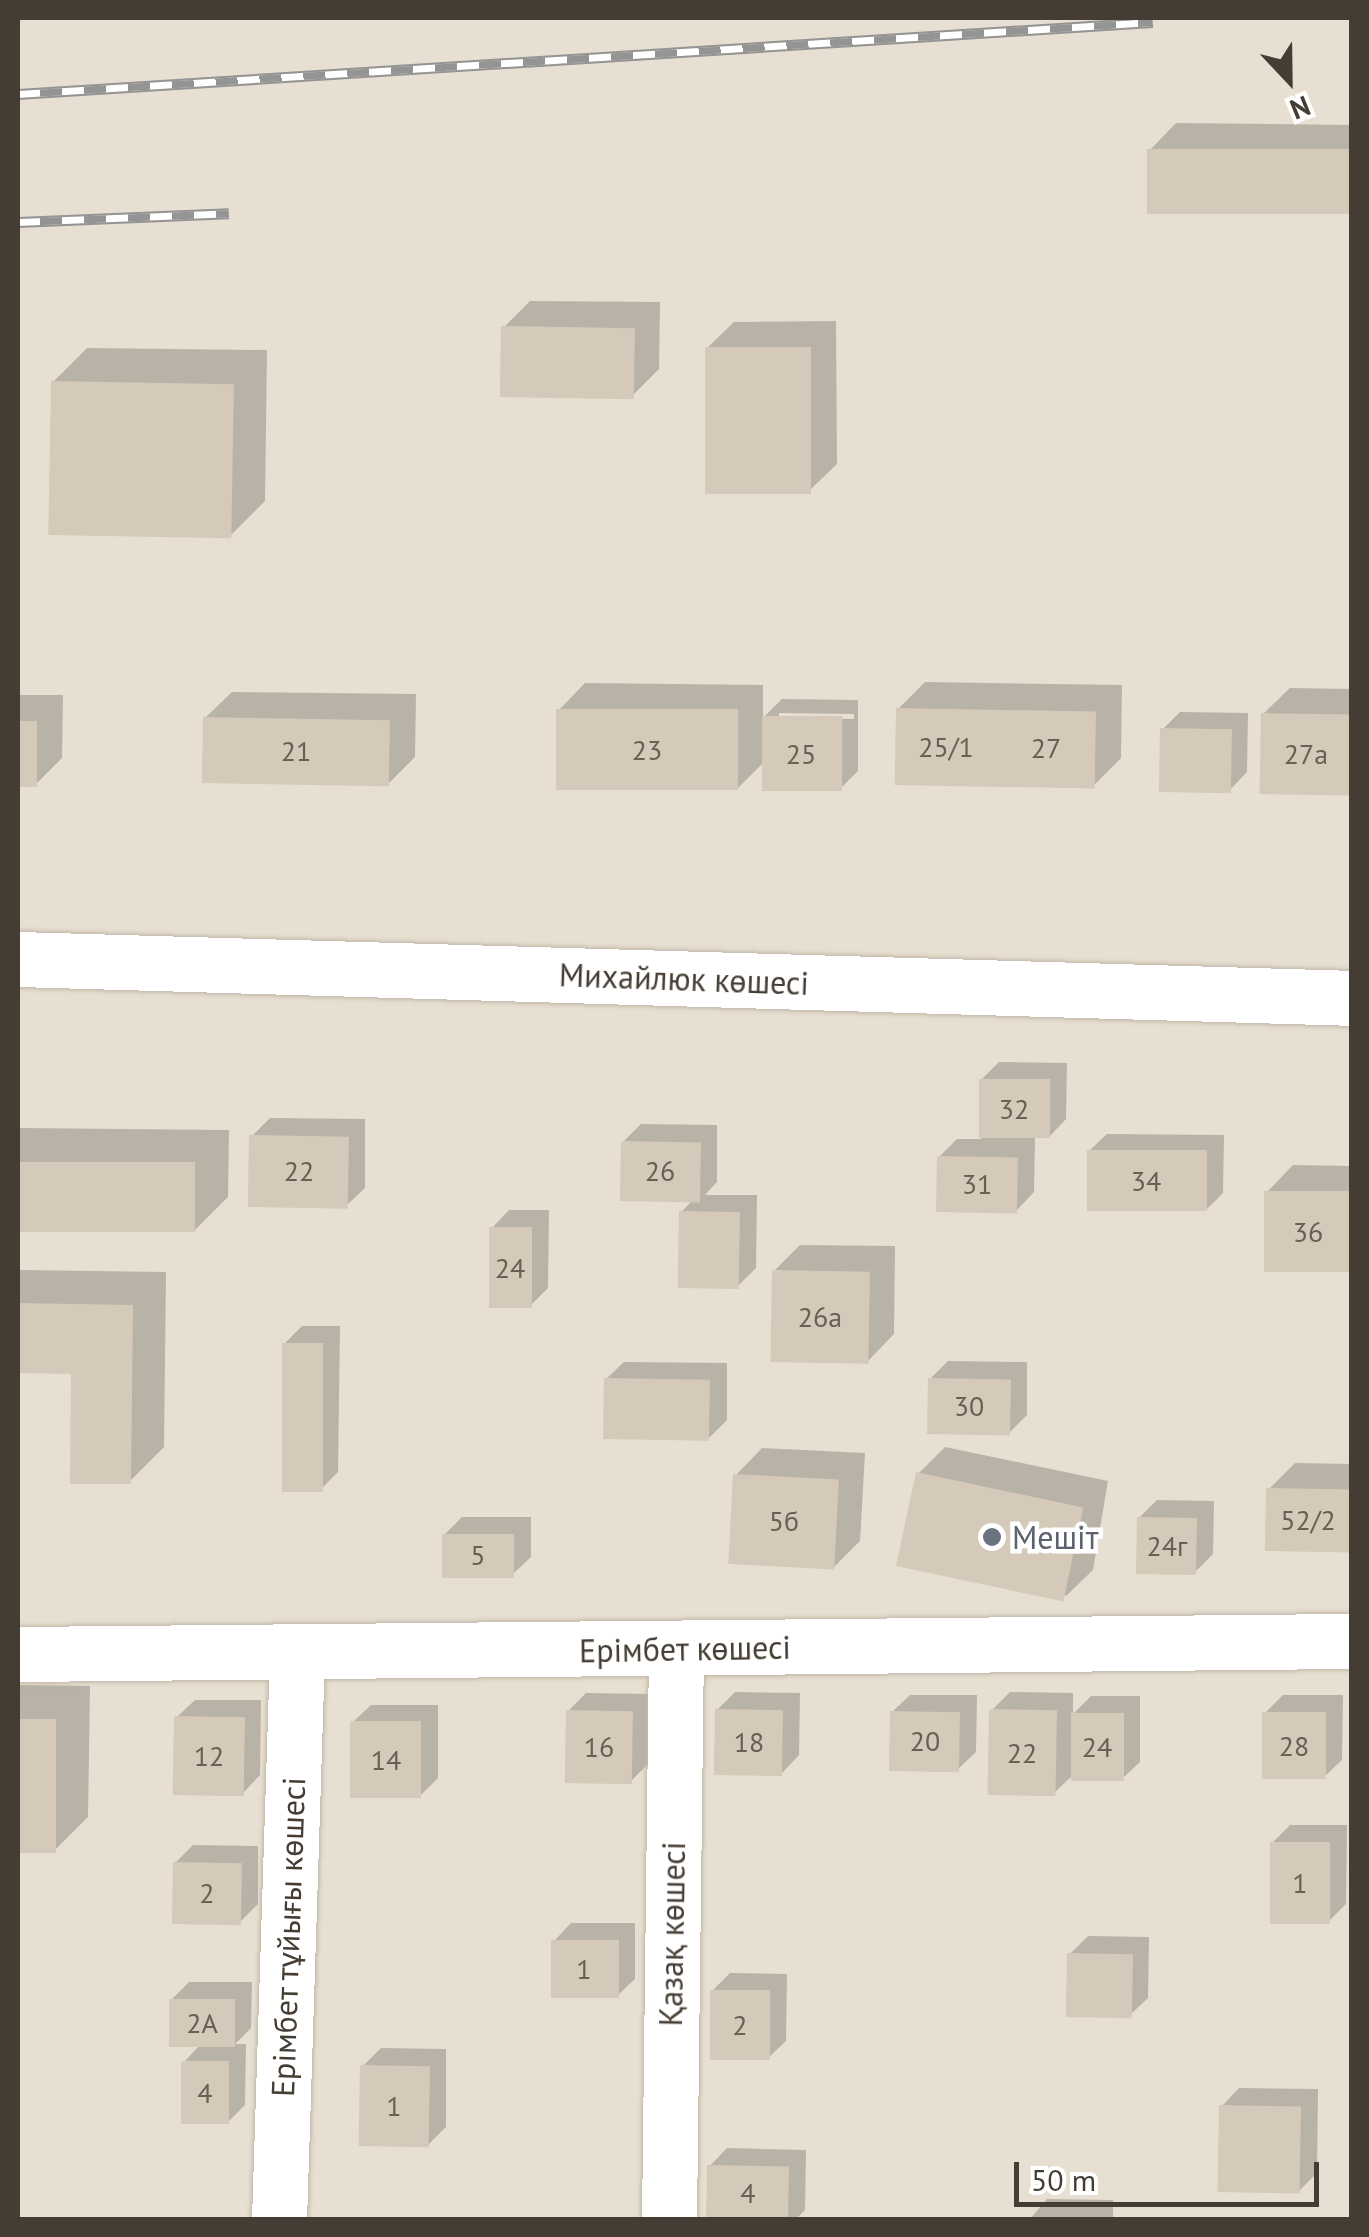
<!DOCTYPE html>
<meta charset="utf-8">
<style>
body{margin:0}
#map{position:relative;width:1369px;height:2237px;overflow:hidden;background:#f3eee4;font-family:"PT Sans",sans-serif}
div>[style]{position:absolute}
.residential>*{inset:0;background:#e7dfd1;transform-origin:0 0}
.shadow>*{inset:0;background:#0003}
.building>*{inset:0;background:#d5c9b9;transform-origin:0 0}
.roads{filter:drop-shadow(0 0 2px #c1b8a9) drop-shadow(0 0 2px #c1b8a9)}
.minor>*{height:55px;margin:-27.5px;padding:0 27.5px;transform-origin:27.5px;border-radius:27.5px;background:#fff}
.rail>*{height:11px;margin-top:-5.5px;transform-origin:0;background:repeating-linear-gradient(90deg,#fff 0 22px,#949494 0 44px);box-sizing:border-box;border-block:2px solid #949494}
.dots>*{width:28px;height:28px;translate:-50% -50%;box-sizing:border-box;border:5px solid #fff;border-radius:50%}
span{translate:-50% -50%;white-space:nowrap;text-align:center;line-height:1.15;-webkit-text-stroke:9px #fff;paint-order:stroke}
.number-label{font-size:28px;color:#696054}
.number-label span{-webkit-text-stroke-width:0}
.street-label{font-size:32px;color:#453d33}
.worship-label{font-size:32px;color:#5b616d}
.left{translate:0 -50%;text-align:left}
.frame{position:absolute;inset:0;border:20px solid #453d33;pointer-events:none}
.north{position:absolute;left:1239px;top:30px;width:100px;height:100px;-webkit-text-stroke:8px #fff;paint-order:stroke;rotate:158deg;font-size:28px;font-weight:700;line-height:40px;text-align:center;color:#453d33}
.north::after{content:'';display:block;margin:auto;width:35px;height:45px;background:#453d33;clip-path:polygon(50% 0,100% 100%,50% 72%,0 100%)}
.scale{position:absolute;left:1014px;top:2162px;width:305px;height:45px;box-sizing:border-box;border:5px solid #453d33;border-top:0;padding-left:12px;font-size:30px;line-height:35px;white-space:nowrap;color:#453d33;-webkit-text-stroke:8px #fff;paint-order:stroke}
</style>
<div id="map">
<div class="residential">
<div style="left:18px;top:18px;width:1333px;height:2201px"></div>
</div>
<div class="shadow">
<div style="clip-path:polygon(1176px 123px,1352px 125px,1352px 214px,1150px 150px)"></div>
<div style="clip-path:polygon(530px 301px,660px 302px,659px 369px,633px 395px,503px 328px)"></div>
<div style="clip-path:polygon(836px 321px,837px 464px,810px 490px,707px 348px,734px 322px)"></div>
<div style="clip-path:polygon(87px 348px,267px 350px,265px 501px,231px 535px,53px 382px)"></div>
<div style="clip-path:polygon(925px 682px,1122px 685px,1121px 758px,1094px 785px,898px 709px)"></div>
<div style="clip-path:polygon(evenodd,585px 683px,763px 685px,763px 718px,782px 699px,858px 700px,858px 771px,840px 789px,764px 762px,736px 790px,559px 710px,585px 683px,779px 713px,854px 714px,854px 719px,779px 718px,779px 713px)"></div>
<div style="clip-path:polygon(1290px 688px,1352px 689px,1352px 793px,1263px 714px)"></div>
<div style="clip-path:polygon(232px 692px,416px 694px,415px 757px,389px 783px,205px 718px)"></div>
<div style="clip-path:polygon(18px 695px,63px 695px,62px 758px,35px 785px,18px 784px)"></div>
<div style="clip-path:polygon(1180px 712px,1248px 713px,1247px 772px,1230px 790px,1162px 730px)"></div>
<div style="clip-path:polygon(999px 1062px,1067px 1063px,1066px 1119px,1049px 1137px,1035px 1137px,1034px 1192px,1017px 1210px,939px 1157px,957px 1139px,981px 1139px,981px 1080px)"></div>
<div style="clip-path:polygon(270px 1118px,365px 1119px,365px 1188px,347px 1205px,252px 1136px)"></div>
<div style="clip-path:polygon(641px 1124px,717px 1125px,717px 1182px,705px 1195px,757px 1195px,756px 1268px,738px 1286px,681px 1212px,693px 1200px,623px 1142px)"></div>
<div style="clip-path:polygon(18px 1128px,229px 1130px,228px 1197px,194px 1231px,18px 1229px)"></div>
<div style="clip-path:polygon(1107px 1134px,1224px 1135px,1223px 1193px,1205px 1211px,1089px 1151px)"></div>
<div style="clip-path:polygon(1293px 1165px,1352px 1166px,1352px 1271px,1267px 1192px)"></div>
<div style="clip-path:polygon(509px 1210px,549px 1210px,548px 1288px,530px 1306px,492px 1228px)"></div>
<div style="clip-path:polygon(800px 1245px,895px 1246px,894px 1334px,868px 1361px,774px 1271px)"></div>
<div style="clip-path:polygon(18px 1270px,166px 1272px,164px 1447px,130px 1481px,73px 1372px,18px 1371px)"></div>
<div style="clip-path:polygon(302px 1326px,340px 1326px,338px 1472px,320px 1490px,284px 1344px)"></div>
<div style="clip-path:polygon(948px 1361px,1027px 1362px,1027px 1415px,1009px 1433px,930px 1379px)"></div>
<div style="clip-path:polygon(624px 1362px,727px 1363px,727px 1420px,709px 1438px,606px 1379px)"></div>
<div style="clip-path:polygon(945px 1447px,1108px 1481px,1093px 1570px,1066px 1596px,918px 1474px)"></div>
<div style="clip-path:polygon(762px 1448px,865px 1453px,860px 1541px,834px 1567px,736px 1475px)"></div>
<div style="clip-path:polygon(1295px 1463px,1352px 1464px,1352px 1550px,1268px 1490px)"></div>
<div style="clip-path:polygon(1157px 1500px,1214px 1501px,1213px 1554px,1195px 1572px,1139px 1518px)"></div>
<div style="clip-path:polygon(462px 1517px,531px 1517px,531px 1557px,513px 1574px,444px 1535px)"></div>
<div style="clip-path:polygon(18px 1685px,90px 1686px,88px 1817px,54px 1851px,18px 1850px)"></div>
<div style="clip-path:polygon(735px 1692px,800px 1693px,799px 1755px,782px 1773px,717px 1710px)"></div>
<div style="clip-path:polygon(1010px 1692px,1073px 1693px,1073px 1714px,1091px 1696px,1140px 1696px,1140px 1762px,1122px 1779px,1073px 1775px,1054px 1793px,992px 1710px)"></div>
<div style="clip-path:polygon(586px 1693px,650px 1694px,649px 1763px,631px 1781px,568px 1711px)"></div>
<div style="clip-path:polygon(910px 1695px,977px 1695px,976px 1752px,958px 1769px,892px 1712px)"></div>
<div style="clip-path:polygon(1283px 1695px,1343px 1695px,1342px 1760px,1324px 1777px,1265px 1713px)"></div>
<div style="clip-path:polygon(195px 1700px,261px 1700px,260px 1775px,243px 1793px,177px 1717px)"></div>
<div style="clip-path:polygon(371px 1705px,438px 1705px,438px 1778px,420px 1796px,353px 1722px)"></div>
<div style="clip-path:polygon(1290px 1825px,1347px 1825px,1346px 1904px,1328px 1922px,1272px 1843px)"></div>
<div style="clip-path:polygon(193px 1845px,258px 1846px,258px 1904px,240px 1922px,175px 1863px)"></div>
<div style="clip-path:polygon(571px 1923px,635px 1923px,635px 1979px,617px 1996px,554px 1941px)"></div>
<div style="clip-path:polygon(1088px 1936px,1149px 1937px,1148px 1998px,1130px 2015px,1070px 1954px)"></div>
<div style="clip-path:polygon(730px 1973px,787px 1974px,786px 2041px,768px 2058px,712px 1991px)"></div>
<div style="clip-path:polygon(189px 1982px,252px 1982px,251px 2028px,235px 2044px,246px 2044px,245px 2105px,227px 2123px,184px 2062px,200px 2045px,171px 2000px)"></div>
<div style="clip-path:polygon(381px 2048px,446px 2049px,446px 2127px,428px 2145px,363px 2066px)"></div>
<div style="clip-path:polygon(1239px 2088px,1318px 2089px,1317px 2173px,1299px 2191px,1222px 2106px)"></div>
<div style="clip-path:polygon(727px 2148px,806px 2150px,805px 2210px,795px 2220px,709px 2220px,710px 2166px)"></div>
<div style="clip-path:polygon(1047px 2199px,1113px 2200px,1113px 2220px,1029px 2220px)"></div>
</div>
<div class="building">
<div style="left:1147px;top:149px;width:205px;height:65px"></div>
<div style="left:501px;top:326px;width:134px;height:71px;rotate:1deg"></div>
<div style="left:705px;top:347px;width:106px;height:147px"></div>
<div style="left:51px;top:381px;width:183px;height:154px;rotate:1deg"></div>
<div style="left:896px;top:708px;width:200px;height:77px;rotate:1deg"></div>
<div style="left:556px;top:709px;width:182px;height:81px"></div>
<div style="left:1261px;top:713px;width:91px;height:81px;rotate:1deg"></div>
<div style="left:762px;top:716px;width:80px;height:75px"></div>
<div style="left:203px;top:717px;width:187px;height:66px;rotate:1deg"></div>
<div style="left:18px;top:721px;width:19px;height:66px"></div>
<div style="left:1160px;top:728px;width:72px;height:64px;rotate:1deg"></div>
<div style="left:979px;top:1079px;width:71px;height:59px"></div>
<div style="left:249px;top:1135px;width:100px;height:72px;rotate:1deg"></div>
<div style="left:621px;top:1141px;width:80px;height:60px;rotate:1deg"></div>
<div style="left:1087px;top:1150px;width:120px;height:61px"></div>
<div style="left:937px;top:1156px;width:81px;height:56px;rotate:1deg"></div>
<div style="left:18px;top:1162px;width:177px;height:70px"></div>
<div style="left:1264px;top:1191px;width:88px;height:81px"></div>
<div style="left:679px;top:1211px;width:61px;height:77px;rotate:1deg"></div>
<div style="left:489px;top:1227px;width:43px;height:81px"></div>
<div style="left:772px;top:1270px;width:98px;height:92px;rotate:1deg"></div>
<div style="clip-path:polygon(18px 1303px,133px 1305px,131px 1484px,70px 1484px,71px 1374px,18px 1373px)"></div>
<div style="left:282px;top:1343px;width:41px;height:149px"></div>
<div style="left:604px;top:1378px;width:106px;height:61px;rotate:1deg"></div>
<div style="left:928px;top:1378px;width:83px;height:56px;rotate:1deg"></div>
<div style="left:916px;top:1472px;width:171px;height:96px;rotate:12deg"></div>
<div style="left:733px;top:1474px;width:106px;height:90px;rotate:3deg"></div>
<div style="left:1266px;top:1488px;width:86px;height:63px;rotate:1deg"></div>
<div style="left:1137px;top:1517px;width:60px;height:57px;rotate:1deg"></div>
<div style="left:442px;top:1534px;width:72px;height:44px"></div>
<div style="left:715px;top:1709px;width:68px;height:66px;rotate:1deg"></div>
<div style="left:989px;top:1709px;width:68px;height:86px;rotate:1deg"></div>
<div style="left:566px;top:1710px;width:67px;height:73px;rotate:1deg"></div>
<div style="left:890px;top:1711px;width:70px;height:60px;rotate:1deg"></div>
<div style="left:1262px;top:1712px;width:64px;height:67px"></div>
<div style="left:1071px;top:1713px;width:53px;height:68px"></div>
<div style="left:174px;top:1716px;width:71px;height:79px;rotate:1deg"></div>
<div style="left:18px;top:1719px;width:38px;height:134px"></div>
<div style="left:350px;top:1721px;width:71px;height:77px"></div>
<div style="left:1270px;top:1842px;width:60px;height:82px"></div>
<div style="left:173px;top:1862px;width:69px;height:62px;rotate:1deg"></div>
<div style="left:551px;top:1940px;width:68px;height:58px"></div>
<div style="left:1067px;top:1953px;width:66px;height:64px;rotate:1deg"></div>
<div style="left:710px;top:1990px;width:60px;height:70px"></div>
<div style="left:169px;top:1999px;width:66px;height:48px"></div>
<div style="left:181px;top:2061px;width:48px;height:63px"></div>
<div style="left:360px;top:2065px;width:70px;height:81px;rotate:1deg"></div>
<div style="left:1219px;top:2105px;width:82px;height:87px;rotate:1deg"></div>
<div style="left:707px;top:2165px;width:82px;height:55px;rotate:1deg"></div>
</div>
<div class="roads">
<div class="minor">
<div style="left:18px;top:959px;width:1335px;rotate:1.67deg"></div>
<div style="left:18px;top:1654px;width:1334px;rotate:-0.56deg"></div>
<div style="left:279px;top:2220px;width:566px;rotate:-88.18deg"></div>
<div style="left:669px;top:2220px;width:571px;rotate:-89.3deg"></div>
</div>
</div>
<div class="rail">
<div style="left:18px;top:94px;width:1137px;rotate:-3.63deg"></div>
<div style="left:18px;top:222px;width:211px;rotate:-2.4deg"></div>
</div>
<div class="dots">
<div style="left:992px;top:1537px;background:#6b7280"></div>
</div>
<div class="number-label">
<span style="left:946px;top:747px">25/1</span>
<span style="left:1046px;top:748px">27</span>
<span style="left:647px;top:750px">23</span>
<span style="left:296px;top:751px">21</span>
<span style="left:801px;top:754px">25</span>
<span style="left:1306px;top:754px">27а</span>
<span style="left:1014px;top:1109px">32</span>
<span style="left:299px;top:1171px">22</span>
<span style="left:660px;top:1171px">26</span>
<span style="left:1146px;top:1181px">34</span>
<span style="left:977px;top:1184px">31</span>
<span style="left:1308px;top:1232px">36</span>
<span style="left:510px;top:1268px">24</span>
<span style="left:820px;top:1317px">26а</span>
<span style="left:969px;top:1406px">30</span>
<span style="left:1308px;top:1520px">52/2</span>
<span style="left:784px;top:1521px">5б</span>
<span style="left:1167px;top:1546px">24г</span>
<span style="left:478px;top:1555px">5</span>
<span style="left:925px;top:1741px">20</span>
<span style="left:749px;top:1742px">18</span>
<span style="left:1294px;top:1746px">28</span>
<span style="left:599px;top:1747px">16</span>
<span style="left:1097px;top:1747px">24</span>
<span style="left:1022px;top:1753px">22</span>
<span style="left:209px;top:1756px">12</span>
<span style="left:386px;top:1760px">14</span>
<span style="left:1300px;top:1883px">1</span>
<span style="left:207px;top:1893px">2</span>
<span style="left:584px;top:1969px">1</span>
<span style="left:202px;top:2023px">2А</span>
<span style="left:740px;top:2025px">2</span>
<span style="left:205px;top:2093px">4</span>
<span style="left:394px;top:2106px">1</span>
<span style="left:748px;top:2193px">4</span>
</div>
<div class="street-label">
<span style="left:684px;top:979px;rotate:2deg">Михайлюк көшесі</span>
<span style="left:685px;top:1649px;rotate:-1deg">Ерімбет көшесі</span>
<span style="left:672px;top:1934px;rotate:-89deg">Қазақ көшесі</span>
<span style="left:288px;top:1937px;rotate:-88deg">Ерімбет тұйығы көшесі</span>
</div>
<div class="worship-label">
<span class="left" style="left:1012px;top:1537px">Мешіт</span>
</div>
<div class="frame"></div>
<div class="north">N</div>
<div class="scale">50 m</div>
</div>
